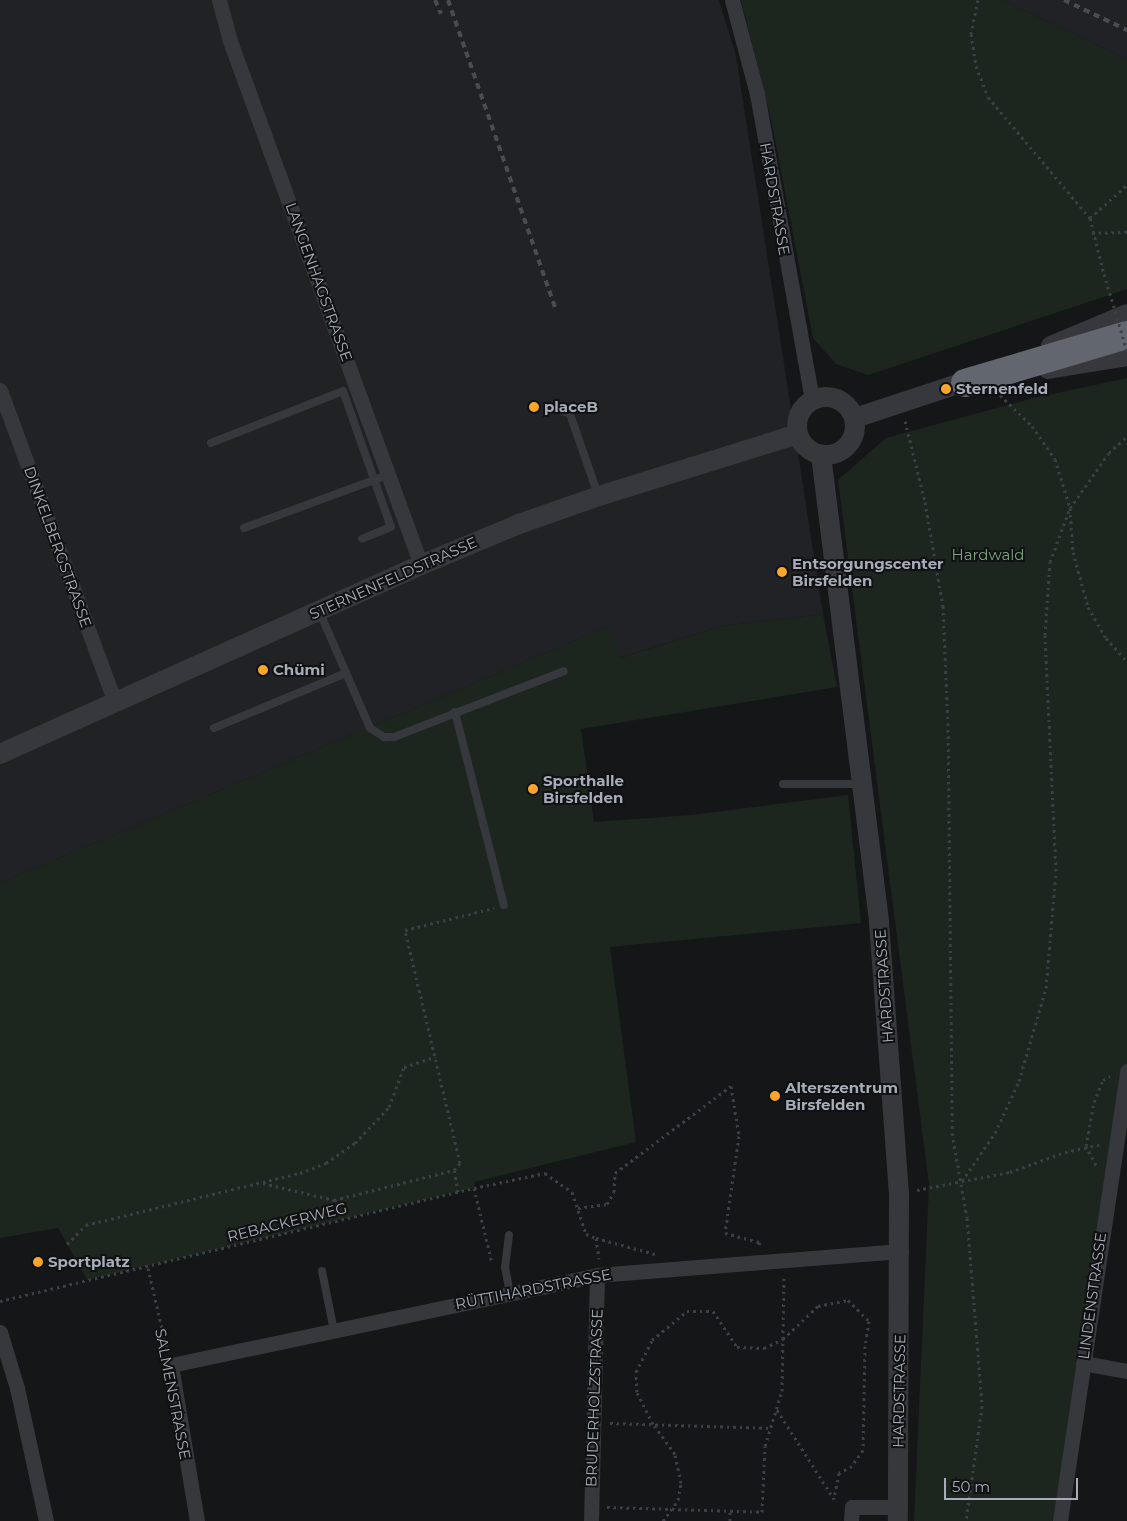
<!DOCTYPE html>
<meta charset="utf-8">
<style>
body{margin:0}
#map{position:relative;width:1127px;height:1521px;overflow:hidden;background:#151618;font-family:Montserrat,sans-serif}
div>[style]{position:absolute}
.built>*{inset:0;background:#212225}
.green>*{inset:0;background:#1d261e}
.path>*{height:3px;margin-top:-1.5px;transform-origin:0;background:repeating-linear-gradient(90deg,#3c3f44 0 2.5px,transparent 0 6.5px)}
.service>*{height:8px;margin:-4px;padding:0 4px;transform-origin:4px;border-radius:4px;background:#36383d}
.minor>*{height:15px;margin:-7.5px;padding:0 7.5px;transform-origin:7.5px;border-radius:7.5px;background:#36383d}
.tertiary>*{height:20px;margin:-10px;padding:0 10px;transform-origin:10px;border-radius:10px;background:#36383d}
.tertiary>.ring{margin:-10px;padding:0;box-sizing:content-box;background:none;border:20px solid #36383d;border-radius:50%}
.motorway>*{height:28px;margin:-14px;padding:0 14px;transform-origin:14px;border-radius:14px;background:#62666e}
.rail>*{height:4px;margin-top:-2px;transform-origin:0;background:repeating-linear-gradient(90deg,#494c52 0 6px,transparent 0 11px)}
.path-bridge>*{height:3px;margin-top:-1.5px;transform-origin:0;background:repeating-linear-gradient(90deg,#3c3f44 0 2.5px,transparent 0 6.5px)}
.dots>*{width:14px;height:14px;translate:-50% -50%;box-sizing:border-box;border:2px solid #101113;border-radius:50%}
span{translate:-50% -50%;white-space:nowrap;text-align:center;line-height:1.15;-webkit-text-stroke:4px #101113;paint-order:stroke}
.street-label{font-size:15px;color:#a7adb8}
.poi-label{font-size:15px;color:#a7adb8;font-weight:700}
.left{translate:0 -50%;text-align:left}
.park-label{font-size:15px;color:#7da47d}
.scale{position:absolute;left:944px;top:1478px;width:134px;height:22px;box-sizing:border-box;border:2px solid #a7adb8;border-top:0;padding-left:6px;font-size:15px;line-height:18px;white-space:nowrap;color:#a7adb8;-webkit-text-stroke:4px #101113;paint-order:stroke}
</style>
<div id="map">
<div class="built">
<div style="clip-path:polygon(0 0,719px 0,736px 56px,823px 614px,722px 626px,619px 658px,607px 627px,0 883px)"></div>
<div style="clip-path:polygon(1002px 0,1127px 0,1127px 59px)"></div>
</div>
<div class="green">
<div style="clip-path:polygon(741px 0,1002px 0,1127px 59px,1127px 289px,868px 375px,836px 364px,813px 338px,772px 124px)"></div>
<div style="clip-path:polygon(1127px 378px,1127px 1071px,1060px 1521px,914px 1521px,929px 1184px,838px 480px,886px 438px,1030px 399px)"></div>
<div style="clip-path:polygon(823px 614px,837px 687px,581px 729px,594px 822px,691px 815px,848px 795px,861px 923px,610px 947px,636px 1142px,474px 1182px,474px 1188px,87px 1280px,58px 1228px,0 1238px,0 883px,607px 627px,620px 658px,722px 626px)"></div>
</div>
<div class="path">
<div style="left:978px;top:0;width:35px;rotate:102deg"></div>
<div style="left:971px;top:34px;width:32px;rotate:81deg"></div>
<div style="left:976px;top:66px;width:33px;rotate:69deg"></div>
<div style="left:988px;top:97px;width:158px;rotate:49.9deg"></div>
<div style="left:1090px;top:218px;width:58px;rotate:76deg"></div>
<div style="left:1090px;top:218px;width:50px;rotate:-41.7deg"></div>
<div style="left:1092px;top:233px;width:35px;rotate:-2deg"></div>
<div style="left:1000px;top:395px;width:45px;rotate:44.1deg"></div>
<div style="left:1032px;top:426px;width:40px;rotate:55.1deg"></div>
<div style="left:1055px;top:459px;width:51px;rotate:73deg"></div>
<div style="left:1070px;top:508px;width:44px;rotate:86.1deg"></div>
<div style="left:1073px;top:552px;width:57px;rotate:74.7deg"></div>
<div style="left:1088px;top:607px;width:36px;rotate:60deg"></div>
<div style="left:1106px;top:638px;width:31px;rotate:48deg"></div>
<div style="left:905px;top:421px;width:83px;rotate:76.1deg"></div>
<div style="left:925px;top:502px;width:106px;rotate:80.2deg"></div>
<div style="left:943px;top:606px;width:117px;rotate:87.6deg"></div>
<div style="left:948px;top:723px;width:410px;rotate:89.4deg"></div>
<div style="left:952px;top:1133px;width:86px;rotate:80deg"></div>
<div style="left:967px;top:1218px;width:189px;rotate:85.4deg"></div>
<div style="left:982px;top:1406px;width:116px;rotate:97.9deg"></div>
<div style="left:1096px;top:1165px;width:21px;rotate:-118deg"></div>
<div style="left:1086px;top:1146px;width:45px;rotate:-79.7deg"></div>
<div style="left:1094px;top:1102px;width:24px;rotate:-68deg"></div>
<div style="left:1103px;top:1080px;width:8px;rotate:-30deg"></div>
<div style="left:962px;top:1181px;width:58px;rotate:-55.5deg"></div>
<div style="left:995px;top:1133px;width:57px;rotate:-65.2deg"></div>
<div style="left:1019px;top:1081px;width:97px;rotate:-73.8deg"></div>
<div style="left:1046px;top:988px;width:117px;rotate:-85.1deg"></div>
<div style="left:1056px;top:871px;width:236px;rotate:-92.7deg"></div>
<div style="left:1045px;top:635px;width:73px;rotate:-86.1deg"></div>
<div style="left:1050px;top:562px;width:58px;rotate:-69.7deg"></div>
<div style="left:1070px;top:508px;width:67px;rotate:-54.7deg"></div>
<div style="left:1109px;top:453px;width:25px;rotate:-43deg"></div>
<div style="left:263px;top:1183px;width:73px;rotate:13.5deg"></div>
<div style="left:334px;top:1200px;width:124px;rotate:-14deg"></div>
<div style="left:474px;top:1188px;width:73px;rotate:-11.9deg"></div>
<div style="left:545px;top:1173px;width:33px;rotate:35deg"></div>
<div style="left:572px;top:1192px;width:44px;rotate:71.6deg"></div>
<div style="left:586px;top:1234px;width:11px;rotate:22deg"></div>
<div style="left:596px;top:1238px;width:21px;rotate:82deg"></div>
<div style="left:917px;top:1190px;width:95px;rotate:-11deg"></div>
<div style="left:1010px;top:1172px;width:59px;rotate:-20deg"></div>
<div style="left:1065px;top:1152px;width:38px;rotate:-12deg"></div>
<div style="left:458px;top:1192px;width:22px;rotate:-100deg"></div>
<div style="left:454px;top:1170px;width:9px;rotate:-49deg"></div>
<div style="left:460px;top:1163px;width:239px;rotate:-103.3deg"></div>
<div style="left:405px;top:930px;width:92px;rotate:-13.9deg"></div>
<div style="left:578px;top:1208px;width:29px;rotate:-8deg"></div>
<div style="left:607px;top:1204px;width:14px;rotate:-60deg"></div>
<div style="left:614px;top:1192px;width:19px;rotate:-87deg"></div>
<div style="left:615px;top:1173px;width:145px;rotate:-36.9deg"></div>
<div style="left:731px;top:1086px;width:51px;rotate:80.9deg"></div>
<div style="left:739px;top:1136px;width:98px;rotate:98.2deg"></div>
<div style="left:725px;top:1233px;width:35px;rotate:15deg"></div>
<div style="left:759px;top:1242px;width:5px;rotate:79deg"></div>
<div style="left:596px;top:1238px;width:61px;rotate:15.2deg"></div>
<div style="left:67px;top:1244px;width:27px;rotate:-45deg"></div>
<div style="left:86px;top:1225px;width:220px;rotate:-13.7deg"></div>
<div style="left:300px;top:1173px;width:28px;rotate:-21deg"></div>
<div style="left:326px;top:1163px;width:35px;rotate:-35deg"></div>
<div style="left:355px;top:1143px;width:50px;rotate:-46.6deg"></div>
<div style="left:389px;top:1107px;width:43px;rotate:-69.4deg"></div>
<div style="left:404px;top:1067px;width:33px;rotate:-18deg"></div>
<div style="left:148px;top:1268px;width:84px;rotate:77deg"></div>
<div style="left:0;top:1301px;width:487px;rotate:-13.4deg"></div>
<div style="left:474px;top:1188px;width:77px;rotate:76.5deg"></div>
<div style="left:777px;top:1410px;width:106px;rotate:57.4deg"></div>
<div style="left:610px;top:1423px;width:162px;rotate:1.8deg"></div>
<div style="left:607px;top:1507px;width:155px;rotate:1.8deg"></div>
<div style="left:762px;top:1512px;width:66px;rotate:-87.4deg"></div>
<div style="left:765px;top:1446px;width:58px;rotate:-72.8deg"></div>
<div style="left:782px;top:1391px;width:115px;rotate:-89deg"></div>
<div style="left:663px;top:1521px;width:26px;rotate:-54deg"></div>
<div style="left:678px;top:1500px;width:17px;rotate:-80deg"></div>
<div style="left:681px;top:1483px;width:30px;rotate:-102deg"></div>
<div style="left:675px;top:1454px;width:37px;rotate:-126deg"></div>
<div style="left:653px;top:1424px;width:36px;rotate:-117deg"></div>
<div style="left:637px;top:1392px;width:20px;rotate:-93deg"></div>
<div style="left:636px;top:1372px;width:36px;rotate:-63deg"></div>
<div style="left:652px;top:1340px;width:45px;rotate:-39.6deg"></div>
<div style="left:687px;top:1311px;width:26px"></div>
<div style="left:713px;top:1311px;width:43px;rotate:56.3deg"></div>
<div style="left:737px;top:1347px;width:27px;rotate:2deg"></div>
<div style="left:764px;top:1348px;width:21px;rotate:-25deg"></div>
<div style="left:783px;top:1339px;width:48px;rotate:-43.3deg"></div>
<div style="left:818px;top:1306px;width:31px;rotate:-11deg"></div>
<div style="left:848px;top:1300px;width:30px;rotate:45deg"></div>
<div style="left:869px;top:1321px;width:25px;rotate:99deg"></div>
<div style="left:865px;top:1346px;width:104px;rotate:91.1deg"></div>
<div style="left:863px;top:1450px;width:19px;rotate:125deg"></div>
<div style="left:852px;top:1466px;width:15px;rotate:152deg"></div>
<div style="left:839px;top:1473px;width:26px;rotate:101deg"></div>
<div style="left:730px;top:1521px;width:10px;rotate:-90deg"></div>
</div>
<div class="service">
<div style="left:556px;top:408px;width:15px;rotate:23deg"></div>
<div style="left:570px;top:414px;width:86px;rotate:70.9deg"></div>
<div style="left:211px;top:443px;width:142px;rotate:-21.5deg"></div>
<div style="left:343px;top:391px;width:144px;rotate:70.6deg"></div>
<div style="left:391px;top:527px;width:31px;rotate:158deg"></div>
<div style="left:244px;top:528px;width:156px;rotate:-20.3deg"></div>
<div style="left:320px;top:613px;width:125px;rotate:66.5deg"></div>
<div style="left:370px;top:728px;width:17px;rotate:33deg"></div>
<div style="left:384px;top:737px;width:10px"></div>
<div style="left:394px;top:737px;width:182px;rotate:-21.2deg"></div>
<div style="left:455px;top:712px;width:199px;rotate:75.8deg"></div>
<div style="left:214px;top:728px;width:143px;rotate:-22.6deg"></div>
<div style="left:783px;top:784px;width:79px"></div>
<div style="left:509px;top:1235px;width:32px;rotate:97deg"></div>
<div style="left:505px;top:1267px;width:25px;rotate:79deg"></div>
<div style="left:322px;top:1271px;width:61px;rotate:78.7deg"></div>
</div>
<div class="minor">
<div style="left:219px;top:0;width:42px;rotate:75deg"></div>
<div style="left:230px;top:41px;width:558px;rotate:69.97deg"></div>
<div style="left:732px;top:0;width:97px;rotate:75.1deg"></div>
<div style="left:757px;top:94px;width:311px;rotate:79.8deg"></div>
<div style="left:0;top:390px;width:333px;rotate:69.8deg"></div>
<div style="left:0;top:1332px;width:59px;rotate:73.1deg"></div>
<div style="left:17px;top:1388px;width:136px;rotate:77.7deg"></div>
<div style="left:1083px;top:1363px;width:45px;rotate:10.3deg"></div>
<div style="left:197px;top:1521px;width:158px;rotate:-99.5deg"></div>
<div style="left:171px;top:1365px;width:435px;rotate:-11.9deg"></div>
<div style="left:597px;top:1275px;width:305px;rotate:-4.5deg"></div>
<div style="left:591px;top:1521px;width:246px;rotate:-88.6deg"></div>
<div style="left:851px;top:1521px;width:14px;rotate:-86deg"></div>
<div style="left:852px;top:1507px;width:46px"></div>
<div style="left:1060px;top:1521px;width:455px;rotate:-81.5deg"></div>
</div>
<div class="tertiary">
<div style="left:1051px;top:346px;width:82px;rotate:-22.8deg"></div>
<div style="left:1048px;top:369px;width:80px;rotate:-9.3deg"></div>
<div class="ring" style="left:797px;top:397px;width:38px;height:38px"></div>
<div style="left:855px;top:418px;width:127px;rotate:-18.3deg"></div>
<div style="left:821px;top:455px;width:471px;rotate:82.9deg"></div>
<div style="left:879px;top:922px;width:272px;rotate:85.8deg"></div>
<div style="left:899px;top:1193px;width:328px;rotate:90.2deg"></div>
<div style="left:0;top:754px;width:461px;rotate:-24.2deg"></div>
<div style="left:421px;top:565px;width:106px;rotate:-22.7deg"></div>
<div style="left:519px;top:524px;width:85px;rotate:-19.3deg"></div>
<div style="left:599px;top:496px;width:208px;rotate:-17.3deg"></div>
</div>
<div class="motorway">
<div style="left:965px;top:383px;width:169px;rotate:-16.5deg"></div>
</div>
<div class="rail">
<div style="left:435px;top:0;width:15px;rotate:67deg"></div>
<div style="left:448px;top:0;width:328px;rotate:70.8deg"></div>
<div style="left:1064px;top:0;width:70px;rotate:25.5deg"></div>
</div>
<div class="path-bridge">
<div style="left:1104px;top:274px;width:80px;rotate:73.4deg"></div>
</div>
<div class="dots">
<div style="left:946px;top:389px;background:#fba62a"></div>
<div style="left:534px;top:407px;background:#fba62a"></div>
<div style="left:782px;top:572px;background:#fba62a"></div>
<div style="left:263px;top:670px;background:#fba62a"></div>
<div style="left:533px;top:789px;background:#fba62a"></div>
<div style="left:775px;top:1096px;background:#fba62a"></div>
<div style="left:38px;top:1262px;background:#fba62a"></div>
</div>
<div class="street-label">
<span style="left:775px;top:199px;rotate:80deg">HARDSTRASSE</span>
<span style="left:319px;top:282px;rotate:70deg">LANGENHAGSTRASSE</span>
<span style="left:58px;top:547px;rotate:70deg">DINKELBERGSTRASSE</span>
<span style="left:393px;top:578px;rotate:-24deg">STERNENFELDSTRASSE</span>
<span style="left:884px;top:986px;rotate:-94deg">HARDSTRASSE</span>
<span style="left:287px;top:1222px;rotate:-14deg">REBACKERWEG</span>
<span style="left:533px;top:1289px;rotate:-11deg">RÜTTIHARDSTRASSE</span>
<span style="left:1092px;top:1296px;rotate:-82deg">LINDENSTRASSE</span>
<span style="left:899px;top:1391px;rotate:-89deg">HARDSTRASSE</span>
<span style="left:173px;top:1394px;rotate:79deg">SALMENSTRASSE</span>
<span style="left:594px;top:1398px;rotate:-88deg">BRUDERHOLZSTRASSE</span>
</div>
<div class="poi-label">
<span class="left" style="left:956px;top:389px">Sternenfeld</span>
<span class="left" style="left:544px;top:407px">placeB</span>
<span class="left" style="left:792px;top:572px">Entsorgungscenter<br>Birsfelden</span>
<span class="left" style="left:273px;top:670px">Chümi</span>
<span class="left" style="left:543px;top:789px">Sporthalle<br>Birsfelden</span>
<span class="left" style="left:785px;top:1096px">Alterszentrum<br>Birsfelden</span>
<span class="left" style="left:48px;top:1262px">Sportplatz</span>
</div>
<div class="park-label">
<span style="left:988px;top:555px">Hardwald</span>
</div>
<div class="scale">50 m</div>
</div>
